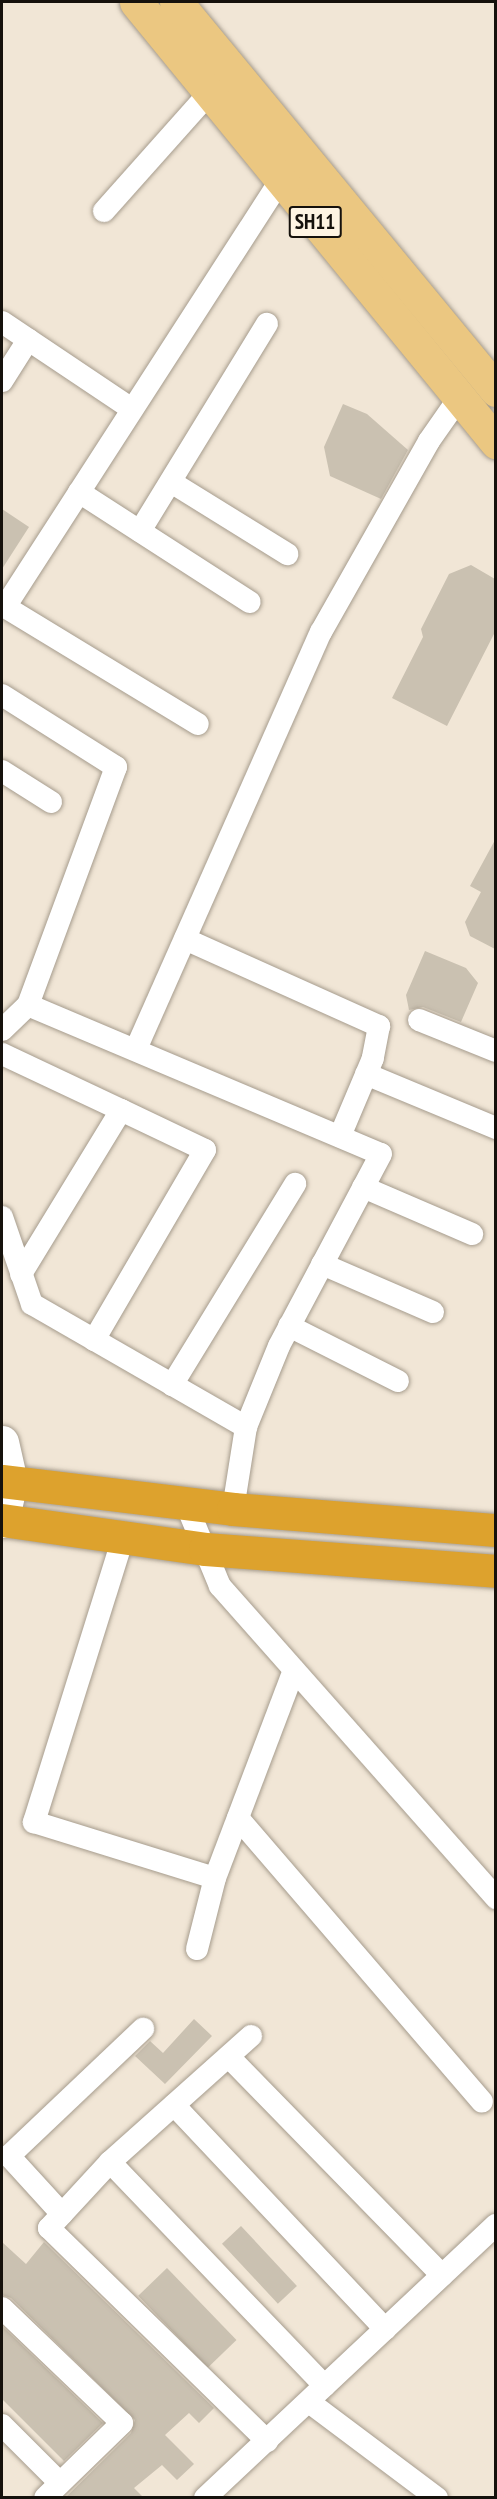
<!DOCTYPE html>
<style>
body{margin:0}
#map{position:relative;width:497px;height:2499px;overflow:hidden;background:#f1e6d6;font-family:"PT Sans Narrow",sans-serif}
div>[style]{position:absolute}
.building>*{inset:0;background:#cac1b1;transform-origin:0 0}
.roads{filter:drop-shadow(0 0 2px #a69c8d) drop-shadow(0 0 2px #a69c8d)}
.street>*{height:22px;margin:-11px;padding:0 11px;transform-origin:11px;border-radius:11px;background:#fff}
.secondary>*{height:33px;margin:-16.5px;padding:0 16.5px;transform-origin:16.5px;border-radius:16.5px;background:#fff}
.primary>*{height:33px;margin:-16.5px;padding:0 16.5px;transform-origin:16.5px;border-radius:16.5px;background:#ebc781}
.highway>*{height:33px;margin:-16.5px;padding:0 16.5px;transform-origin:16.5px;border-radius:16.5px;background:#dda22d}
span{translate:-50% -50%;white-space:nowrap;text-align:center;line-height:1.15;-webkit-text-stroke:6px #fef4e3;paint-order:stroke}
.shield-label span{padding:2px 4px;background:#fef4e3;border:2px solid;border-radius:4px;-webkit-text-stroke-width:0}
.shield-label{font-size:21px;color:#15110c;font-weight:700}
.frame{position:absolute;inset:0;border:3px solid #15110c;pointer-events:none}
</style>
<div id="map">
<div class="building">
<div style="clip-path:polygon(343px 404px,367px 414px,408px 450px,381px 499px,330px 476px,324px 447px)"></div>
<div style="clip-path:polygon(2px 509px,29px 527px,2px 569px)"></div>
<div style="clip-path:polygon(471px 565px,495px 579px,495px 632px,447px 726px,392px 698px,423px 637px,421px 629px,449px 574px)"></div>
<div style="clip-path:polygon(495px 840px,495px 949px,470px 936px,465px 922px,481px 892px,470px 886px)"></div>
<div style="clip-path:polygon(425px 951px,466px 968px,478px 983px,461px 1022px,423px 1007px,409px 1010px,406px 995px)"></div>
<div style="clip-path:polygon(194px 2019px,212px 2036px,165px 2084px,135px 2056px,150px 2041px,163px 2053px)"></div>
<div style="left:241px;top:2226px;width:82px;height:26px;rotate:47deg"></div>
<div style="clip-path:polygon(2px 2242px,26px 2264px,44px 2242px,214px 2408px,199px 2423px,189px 2413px,165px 2435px,194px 2464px,177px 2480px,162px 2465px,134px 2488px,144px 2498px,65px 2498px,131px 2433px,135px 2420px,11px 2298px,2px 2295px)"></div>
<div style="left:167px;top:2268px;width:100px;height:40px;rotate:46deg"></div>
<div style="clip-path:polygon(2px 2326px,103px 2423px,64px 2461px,2px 2399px)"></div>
</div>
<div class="roads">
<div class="street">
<div style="left:104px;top:211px;width:158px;rotate:-48.3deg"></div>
<div style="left:2px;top:322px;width:156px;rotate:33.8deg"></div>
<div style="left:2px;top:381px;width:49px;rotate:-57.6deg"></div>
<div style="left:171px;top:482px;width:137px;rotate:31.8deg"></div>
<div style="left:79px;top:492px;width:203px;rotate:32.8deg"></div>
<div style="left:140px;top:531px;width:243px;rotate:-58.5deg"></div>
<div style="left:2px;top:605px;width:229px;rotate:31.3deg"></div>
<div style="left:5px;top:607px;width:507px;rotate:-57.16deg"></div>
<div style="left:2px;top:695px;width:135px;rotate:32.3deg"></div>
<div style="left:116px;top:767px;width:254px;rotate:110.3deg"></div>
<div style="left:28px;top:1005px;width:36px;rotate:136deg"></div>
<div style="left:2px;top:771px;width:58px;rotate:32.3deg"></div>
<div style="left:185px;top:939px;width:213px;rotate:24.2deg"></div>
<div style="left:379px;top:1026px;width:33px;rotate:101deg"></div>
<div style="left:373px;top:1058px;width:85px;rotate:112.9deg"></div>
<div style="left:28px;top:1005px;width:383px;rotate:22.9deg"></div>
<div style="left:381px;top:1154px;width:217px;rotate:118deg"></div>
<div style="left:279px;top:1346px;width:87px;rotate:112.2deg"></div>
<div style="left:419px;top:1020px;width:83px;rotate:21.9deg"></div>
<div style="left:136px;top:1049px;width:456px;rotate:-66.1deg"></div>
<div style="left:321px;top:632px;width:219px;rotate:-60.5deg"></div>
<div style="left:429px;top:441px;width:52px;rotate:-55.1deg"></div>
<div style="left:2px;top:1054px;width:132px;rotate:25.2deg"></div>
<div style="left:366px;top:1074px;width:141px;rotate:22.6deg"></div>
<div style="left:363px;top:1187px;width:119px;rotate:23.3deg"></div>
<div style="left:2px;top:1217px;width:92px;rotate:71deg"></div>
<div style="left:32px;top:1304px;width:247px;rotate:29.9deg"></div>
<div style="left:246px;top:1427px;width:83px;rotate:99deg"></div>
<div style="left:322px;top:1264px;width:121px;rotate:23.4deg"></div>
<div style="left:21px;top:1274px;width:192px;rotate:-58.6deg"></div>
<div style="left:121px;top:1110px;width:93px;rotate:25.5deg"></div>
<div style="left:205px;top:1150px;width:220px;rotate:120.3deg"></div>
<div style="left:289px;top:1326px;width:122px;rotate:26.8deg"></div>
<div style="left:172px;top:1385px;width:236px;rotate:-58.5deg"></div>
<div style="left:186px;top:1504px;width:89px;rotate:67.5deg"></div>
<div style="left:220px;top:1586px;width:417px;rotate:48.5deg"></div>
<div style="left:123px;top:1538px;width:298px;rotate:107.4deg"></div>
<div style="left:34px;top:1822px;width:189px;rotate:17.2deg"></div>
<div style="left:238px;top:1818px;width:374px;rotate:49.3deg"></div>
<div style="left:197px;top:1949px;width:73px;rotate:-75.8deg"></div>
<div style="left:215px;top:1878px;width:222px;rotate:-69.2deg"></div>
<div style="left:251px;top:2036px;width:189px;rotate:138.2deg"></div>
<div style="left:110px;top:2162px;width:90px;rotate:132.7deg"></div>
<div style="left:49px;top:2228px;width:305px;rotate:44.3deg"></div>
<div style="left:229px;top:2057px;width:305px;rotate:45.7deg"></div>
<div style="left:174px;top:2105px;width:308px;rotate:46.7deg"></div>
<div style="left:110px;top:2162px;width:310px;rotate:46.2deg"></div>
<div style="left:62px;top:2214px;width:79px;rotate:-132.4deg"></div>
<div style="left:9px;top:2156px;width:185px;rotate:-43.5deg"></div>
<div style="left:2px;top:2308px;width:166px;rotate:43.8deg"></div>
<div style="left:122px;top:2423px;width:107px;rotate:135.8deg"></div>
<div style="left:309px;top:2402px;width:160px;rotate:36.9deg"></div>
<div style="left:2px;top:2425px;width:82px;rotate:45deg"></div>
<div style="left:205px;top:2498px;width:399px;rotate:-43.2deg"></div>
</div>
<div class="secondary">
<div style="left:2px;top:1442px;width:41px;rotate:77.3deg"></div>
<div style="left:11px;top:1482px;width:40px;rotate:103deg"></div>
</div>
<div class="primary">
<div style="left:136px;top:2px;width:569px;rotate:50.71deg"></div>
<div style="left:176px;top:2px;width:503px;rotate:50.49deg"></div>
</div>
<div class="highway">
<div style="left:2px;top:1481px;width:233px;rotate:6.9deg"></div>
<div style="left:233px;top:1509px;width:264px;rotate:4.6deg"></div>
<div style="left:2px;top:1520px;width:205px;rotate:8.1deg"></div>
<div style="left:205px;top:1549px;width:292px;rotate:4.3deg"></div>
</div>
</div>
<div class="shield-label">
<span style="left:315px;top:222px">SH11</span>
</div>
<div class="frame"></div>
</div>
